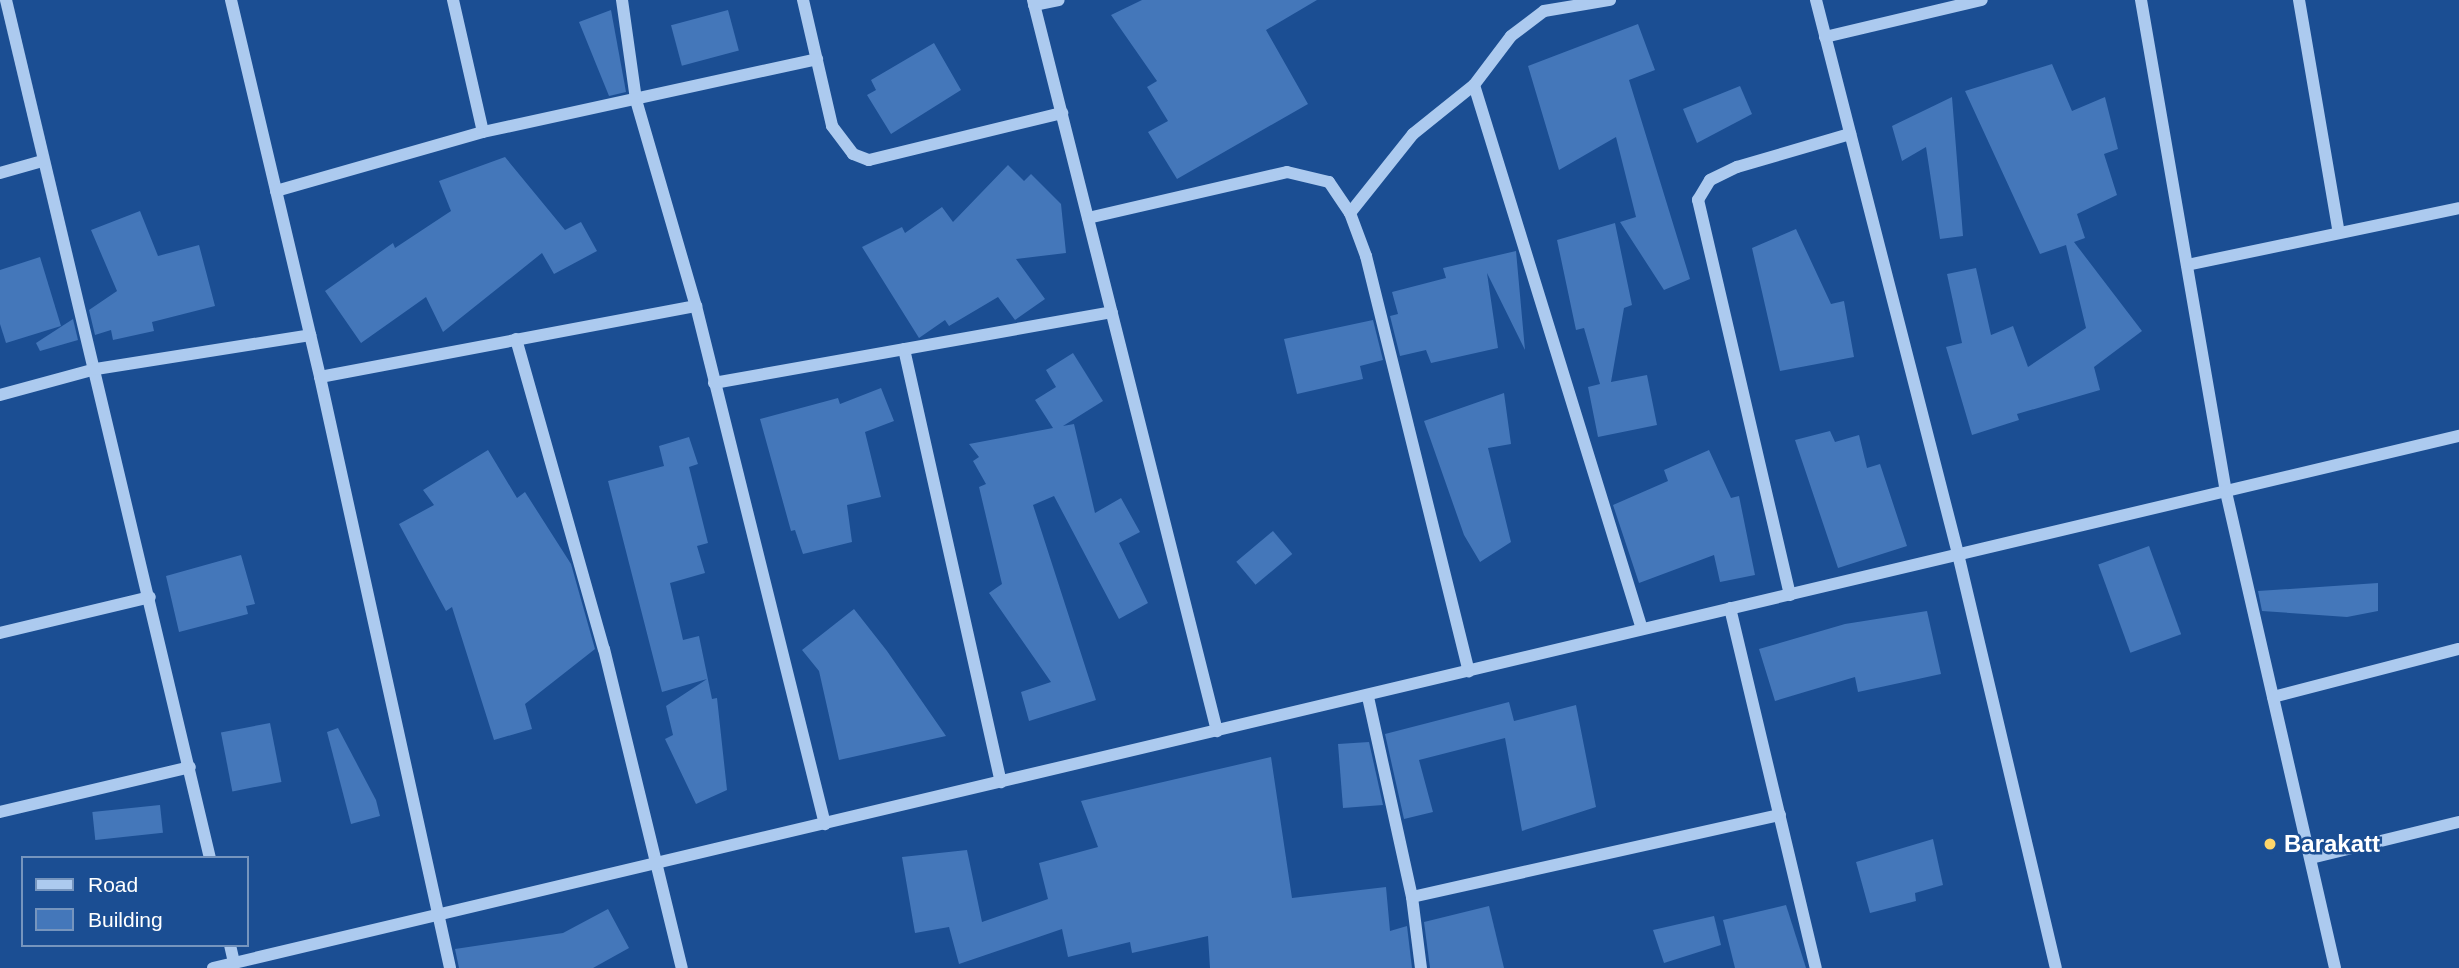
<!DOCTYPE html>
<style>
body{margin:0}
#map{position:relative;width:2459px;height:968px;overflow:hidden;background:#1b4e93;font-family:Arial,sans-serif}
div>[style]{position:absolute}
.building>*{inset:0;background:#4477ba;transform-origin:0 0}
.minor>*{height:12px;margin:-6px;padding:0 6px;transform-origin:6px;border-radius:6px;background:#accaef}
.dots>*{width:19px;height:19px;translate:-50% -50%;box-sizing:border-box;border:4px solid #1b4e93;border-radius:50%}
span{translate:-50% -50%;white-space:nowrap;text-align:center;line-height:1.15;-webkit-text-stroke:5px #1b4e93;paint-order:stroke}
.poi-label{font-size:24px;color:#fff;font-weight:700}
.left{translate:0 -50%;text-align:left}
.legend{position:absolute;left:21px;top:856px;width:228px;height:91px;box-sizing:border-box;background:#1b4e93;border:2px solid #7695be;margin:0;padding:9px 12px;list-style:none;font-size:21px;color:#fff}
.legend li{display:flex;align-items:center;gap:14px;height:35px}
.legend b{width:35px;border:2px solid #7695be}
</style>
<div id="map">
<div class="building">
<div style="clip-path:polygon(1142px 0,1317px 0,1266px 30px,1308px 104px,1177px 179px,1148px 132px,1168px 121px,1147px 87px,1157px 81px,1111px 15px)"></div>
<div style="clip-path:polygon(611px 10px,626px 92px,609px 96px,579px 22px)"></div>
<div style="left:728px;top:10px;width:42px;height:59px;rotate:75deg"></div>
<div style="clip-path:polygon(1638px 24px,1655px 70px,1629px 80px,1690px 279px,1664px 290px,1620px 222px,1636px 217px,1616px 137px,1559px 170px,1528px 66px)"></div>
<div style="clip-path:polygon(934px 43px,961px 90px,891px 134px,867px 95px,876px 90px,871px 80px)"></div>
<div style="clip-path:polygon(2052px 64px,2072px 111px,2105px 97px,2118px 149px,2104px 154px,2117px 195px,2077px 214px,2085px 238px,2074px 242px,2142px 331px,2094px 367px,2100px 390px,2017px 414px,2019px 420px,1972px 435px,1946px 347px,1962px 343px,1947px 274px,1976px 268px,1991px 335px,2013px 326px,2028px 367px,2086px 328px,2066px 245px,2040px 254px,1965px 91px)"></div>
<div style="clip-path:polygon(1740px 86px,1752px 114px,1697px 143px,1683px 109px)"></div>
<div style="clip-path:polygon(1952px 97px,1963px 236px,1940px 239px,1926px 147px,1902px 161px,1892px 126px)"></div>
<div style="clip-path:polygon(505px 157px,565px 230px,581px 222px,597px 251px,554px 274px,542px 253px,443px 332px,426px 297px,361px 343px,325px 291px,393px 243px,395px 248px,451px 211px,439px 181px)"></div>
<div style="clip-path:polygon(1008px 165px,1024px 181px,1031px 174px,1061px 204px,1066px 253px,1016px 259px,1045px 299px,1015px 320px,998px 297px,949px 326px,945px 320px,919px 338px,862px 247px,902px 227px,905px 233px,942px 207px,953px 222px)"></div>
<div style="clip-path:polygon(140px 211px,158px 256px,199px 245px,215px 306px,152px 322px,154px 331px,113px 340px,111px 330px,95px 335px,89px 310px,117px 291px,91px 230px)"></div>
<div style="clip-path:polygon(1615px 223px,1632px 305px,1624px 308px,1611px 382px,1647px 375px,1657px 425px,1598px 437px,1588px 387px,1600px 384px,1584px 328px,1576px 330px,1557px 240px)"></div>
<div style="clip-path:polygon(1796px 229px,1831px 304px,1844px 301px,1854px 357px,1780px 371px,1752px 248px)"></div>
<div style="clip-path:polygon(1516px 251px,1525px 350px,1487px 273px,1498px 348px,1431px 363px,1426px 350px,1400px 356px,1390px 316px,1398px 314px,1392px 292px,1446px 278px,1443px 268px)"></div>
<div style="clip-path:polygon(40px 257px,61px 326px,6px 343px,0 324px,0 270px)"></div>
<div style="clip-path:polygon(73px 319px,78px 340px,40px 351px,36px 343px)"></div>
<div style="clip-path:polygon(1373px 320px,1383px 360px,1360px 366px,1363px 379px,1297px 394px,1284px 339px)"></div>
<div style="clip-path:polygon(1073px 353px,1103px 401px,1063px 426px,1074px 424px,1095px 513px,1121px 498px,1140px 532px,1119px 543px,1148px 603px,1119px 619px,1054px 496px,1033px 505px,1096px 700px,1029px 721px,1021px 692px,1051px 682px,989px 593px,1002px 584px,979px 487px,986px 484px,973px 461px,979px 457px,969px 444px,1053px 428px,1035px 400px,1056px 387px,1046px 370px)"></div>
<div style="clip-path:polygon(881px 388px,894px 421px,865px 432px,881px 497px,847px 505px,852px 542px,803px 554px,795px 530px,791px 531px,760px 419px,838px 398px,840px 404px)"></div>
<div style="clip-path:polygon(1504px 393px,1511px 444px,1488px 448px,1511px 542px,1480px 562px,1464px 535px,1424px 421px)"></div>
<div style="clip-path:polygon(1830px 431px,1835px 442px,1859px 435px,1867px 468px,1880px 464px,1907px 546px,1838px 568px,1795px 440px)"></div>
<div style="clip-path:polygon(689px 437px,698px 464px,689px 467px,708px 543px,697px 546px,705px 573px,670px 583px,683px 640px,699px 636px,712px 699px,717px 698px,727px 790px,696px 804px,665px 739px,673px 735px,666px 706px,707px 679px,662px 692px,608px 481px,664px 466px,659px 446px)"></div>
<div style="clip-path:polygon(488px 450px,517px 498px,525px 492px,571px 564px,595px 649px,525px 704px,532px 729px,494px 740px,452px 607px,446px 611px,399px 524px,434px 505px,423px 490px)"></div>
<div style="clip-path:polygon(1709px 450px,1731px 498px,1739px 496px,1755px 575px,1720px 582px,1714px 555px,1639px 583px,1613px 505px,1668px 481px,1664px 470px)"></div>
<div style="left:1273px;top:531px;width:30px;height:48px;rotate:50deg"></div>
<div style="left:2149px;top:546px;width:94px;height:54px;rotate:70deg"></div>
<div style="clip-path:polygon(241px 555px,255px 604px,246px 606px,248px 614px,179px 632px,166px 576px)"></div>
<div style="clip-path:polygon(2378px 583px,2378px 611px,2347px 617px,2262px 611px,2258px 591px)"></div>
<div style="clip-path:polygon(854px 609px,887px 651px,946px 736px,839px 760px,819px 671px,802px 650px)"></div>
<div style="clip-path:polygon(1927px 611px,1941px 674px,1858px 692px,1855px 677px,1775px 701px,1759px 649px,1845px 624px)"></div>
<div style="clip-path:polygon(1509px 702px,1514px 721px,1576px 705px,1596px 807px,1522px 831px,1505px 738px,1419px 760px,1433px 812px,1404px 819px,1385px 734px)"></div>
<div style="left:270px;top:723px;width:60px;height:50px;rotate:79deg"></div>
<div style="clip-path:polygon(338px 728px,376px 800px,380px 816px,351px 824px,327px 732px)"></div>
<div style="clip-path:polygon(1369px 742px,1383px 805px,1343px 808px,1338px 744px)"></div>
<div style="clip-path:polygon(1271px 757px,1292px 898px,1386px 887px,1390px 931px,1407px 926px,1412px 968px,1210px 968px,1208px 936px,1132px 953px,1130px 942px,1068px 957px,1062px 929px,959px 964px,949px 927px,915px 933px,902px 857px,967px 850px,982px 922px,1048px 899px,1039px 863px,1098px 847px,1081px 801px)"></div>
<div style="left:160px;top:805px;width:28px;height:68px;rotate:84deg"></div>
<div style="clip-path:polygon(1933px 839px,1943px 885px,1915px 893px,1916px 901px,1870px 913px,1856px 862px)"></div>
<div style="clip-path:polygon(1786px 905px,1806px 968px,1735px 968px,1723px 920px)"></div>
<div style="clip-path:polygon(1489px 906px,1504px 968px,1430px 968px,1424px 922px)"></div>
<div style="clip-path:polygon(608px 909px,629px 948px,593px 968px,459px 968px,455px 949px,563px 933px)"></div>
<div style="clip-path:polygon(1714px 916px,1721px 945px,1664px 963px,1653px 930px)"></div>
</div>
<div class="minor">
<div style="left:6px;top:0;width:882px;rotate:76.63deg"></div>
<div style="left:231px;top:0;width:387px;rotate:76.7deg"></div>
<div style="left:320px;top:377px;width:605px;rotate:77.59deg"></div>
<div style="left:453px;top:0;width:135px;rotate:77.2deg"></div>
<div style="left:622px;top:0;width:101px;rotate:82deg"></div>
<div style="left:636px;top:100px;width:215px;rotate:73.8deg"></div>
<div style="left:696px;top:306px;width:534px;rotate:76.02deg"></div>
<div style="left:803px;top:0;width:129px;rotate:77deg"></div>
<div style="left:832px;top:126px;width:35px;rotate:53deg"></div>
<div style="left:853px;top:154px;width:17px;rotate:21deg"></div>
<div style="left:869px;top:160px;width:199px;rotate:-13.7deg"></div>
<div style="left:1033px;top:0;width:754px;rotate:75.87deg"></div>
<div style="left:1816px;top:0;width:572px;rotate:75.62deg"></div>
<div style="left:1958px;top:554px;width:425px;rotate:76.7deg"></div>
<div style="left:2141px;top:0;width:499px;rotate:80.2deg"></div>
<div style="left:2226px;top:492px;width:488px;rotate:77.1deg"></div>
<div style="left:2299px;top:0;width:236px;rotate:80.3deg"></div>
<div style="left:1034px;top:5px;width:25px;rotate:-11deg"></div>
<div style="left:1825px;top:37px;width:161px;rotate:-13.3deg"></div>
<div style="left:1474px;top:85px;width:569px;rotate:72.84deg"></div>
<div style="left:0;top:173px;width:44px;rotate:-15.9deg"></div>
<div style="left:276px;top:191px;width:215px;rotate:-15.9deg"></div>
<div style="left:483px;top:132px;width:342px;rotate:-12.3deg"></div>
<div style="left:1350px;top:213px;width:101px;rotate:-51.4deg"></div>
<div style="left:1413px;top:134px;width:78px;rotate:-38.8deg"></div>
<div style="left:1474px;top:85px;width:61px;rotate:-52.9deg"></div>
<div style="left:1511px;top:36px;width:41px;rotate:-37.1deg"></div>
<div style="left:1544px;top:11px;width:67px;rotate:-9.5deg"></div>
<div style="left:1088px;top:218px;width:204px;rotate:-13deg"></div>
<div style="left:1287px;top:172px;width:43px;rotate:13.4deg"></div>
<div style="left:1329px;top:182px;width:37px;rotate:56deg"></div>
<div style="left:1350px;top:213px;width:46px;rotate:69.6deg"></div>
<div style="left:1366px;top:256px;width:428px;rotate:76.1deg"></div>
<div style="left:2187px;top:265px;width:278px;rotate:-11.8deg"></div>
<div style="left:516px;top:339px;width:322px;rotate:74.2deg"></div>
<div style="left:604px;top:649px;width:328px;rotate:76.3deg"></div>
<div style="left:904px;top:349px;width:444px;rotate:77.4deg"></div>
<div style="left:320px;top:377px;width:383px;rotate:-10.7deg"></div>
<div style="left:714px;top:383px;width:404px;rotate:-10.1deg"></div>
<div style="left:0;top:395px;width:99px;rotate:-15.2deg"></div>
<div style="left:96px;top:369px;width:217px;rotate:-9deg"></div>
<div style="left:1790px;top:595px;width:406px;rotate:-103.1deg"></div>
<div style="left:1698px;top:200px;width:23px;rotate:-59deg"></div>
<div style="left:1710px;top:180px;width:30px;rotate:-26deg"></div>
<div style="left:1737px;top:167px;width:118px;rotate:-16.3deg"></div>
<div style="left:1730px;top:608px;width:370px;rotate:76.6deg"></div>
<div style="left:0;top:633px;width:154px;rotate:-13.5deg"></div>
<div style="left:1368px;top:697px;width:205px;rotate:77.6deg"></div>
<div style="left:1412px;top:897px;width:72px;rotate:82.8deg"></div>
<div style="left:2273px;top:697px;width:192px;rotate:-14.5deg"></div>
<div style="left:0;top:812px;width:195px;rotate:-13.3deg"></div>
<div style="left:2311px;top:858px;width:152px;rotate:-13.7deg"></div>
<div style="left:1412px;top:897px;width:377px;rotate:-12.6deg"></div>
<div style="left:230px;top:945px;width:18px;rotate:77deg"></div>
<div style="left:213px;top:968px;width:2308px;rotate:-13.33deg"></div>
</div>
<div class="dots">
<div style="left:2270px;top:844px;background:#ffd66a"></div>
</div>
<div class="poi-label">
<span class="left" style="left:2284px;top:844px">Barakatt</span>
</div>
<ul class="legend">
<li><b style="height:9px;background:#accaef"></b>Road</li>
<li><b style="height:19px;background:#4477ba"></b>Building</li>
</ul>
</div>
